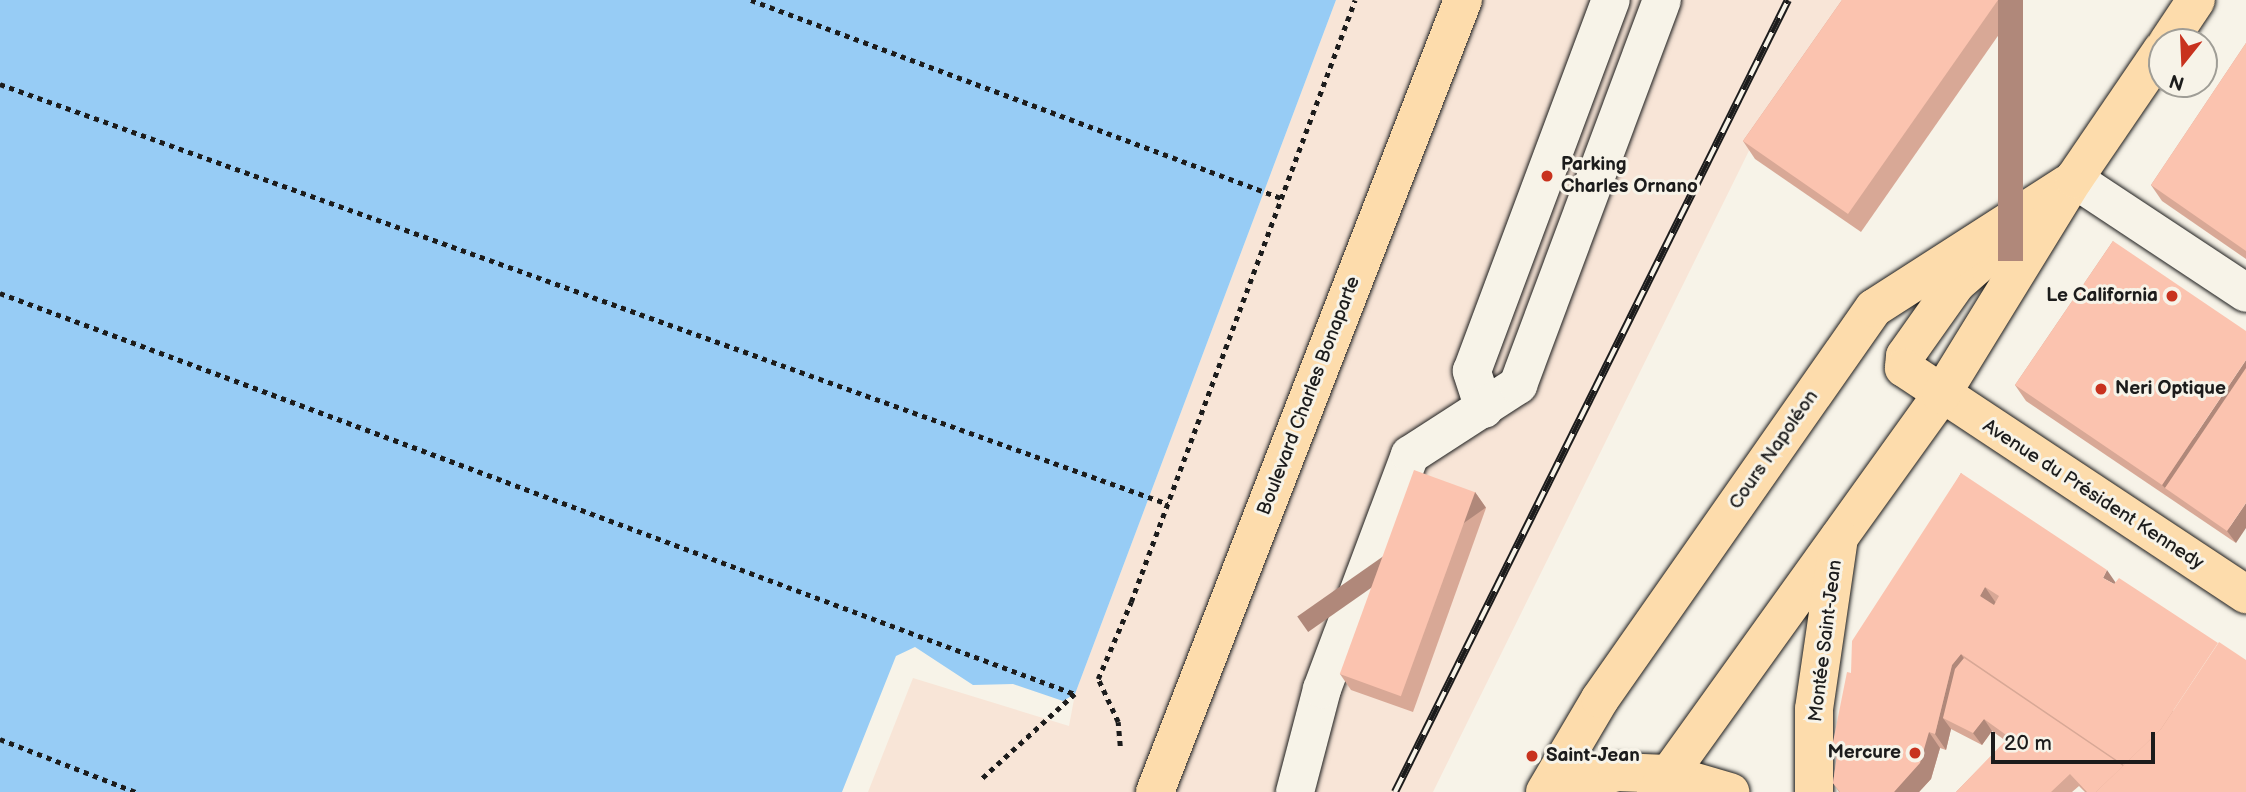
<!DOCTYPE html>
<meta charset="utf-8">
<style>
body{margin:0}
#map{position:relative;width:2246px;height:792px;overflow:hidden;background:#f7f3e8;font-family:"Balsamiq Sans",sans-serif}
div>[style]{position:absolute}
.built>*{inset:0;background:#f8e5d7}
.water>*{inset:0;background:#97ccf5}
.path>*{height:4.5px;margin-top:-2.25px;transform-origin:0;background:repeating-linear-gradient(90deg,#1c1c1c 0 5px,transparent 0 10px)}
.roads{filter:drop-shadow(0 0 2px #1c1c1c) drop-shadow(0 0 2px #1c1c1c)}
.minor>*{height:38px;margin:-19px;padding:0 19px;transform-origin:19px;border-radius:19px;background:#f7f3e8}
.major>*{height:38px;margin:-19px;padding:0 19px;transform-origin:19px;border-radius:19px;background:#fddcac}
.rail>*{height:8px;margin-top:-4px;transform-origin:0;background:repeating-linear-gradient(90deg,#f7f3e8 0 16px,#1c1c1c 0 32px);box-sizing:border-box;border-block:2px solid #1c1c1c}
.wall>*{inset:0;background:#d8a896}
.shaded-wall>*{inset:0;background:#b0887a;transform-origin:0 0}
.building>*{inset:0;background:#fbc3af;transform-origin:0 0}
.dots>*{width:19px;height:19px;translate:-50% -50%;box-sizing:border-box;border:4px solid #f7f3e8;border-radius:50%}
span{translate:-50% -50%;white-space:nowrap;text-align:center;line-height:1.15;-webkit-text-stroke:6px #f7f3e8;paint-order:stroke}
.poi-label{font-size:19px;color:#1c1c1c;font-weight:700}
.left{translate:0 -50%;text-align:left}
.right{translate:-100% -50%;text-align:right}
.street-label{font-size:19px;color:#1c1c1c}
.north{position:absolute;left:2148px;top:28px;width:70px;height:70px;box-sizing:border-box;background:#f7f3e8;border:2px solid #9f9d96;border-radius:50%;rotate:198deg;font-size:19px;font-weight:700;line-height:28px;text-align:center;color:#1c1c1c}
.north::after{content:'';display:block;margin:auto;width:24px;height:32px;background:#c8321e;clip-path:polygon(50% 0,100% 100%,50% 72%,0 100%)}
.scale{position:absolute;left:1991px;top:732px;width:164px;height:32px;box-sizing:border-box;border:4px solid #1c1c1c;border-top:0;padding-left:9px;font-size:21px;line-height:24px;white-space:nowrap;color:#1c1c1c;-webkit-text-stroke:5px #f7f3e8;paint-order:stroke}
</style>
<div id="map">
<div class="built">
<div style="clip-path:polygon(1336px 0,1846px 0,1773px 102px,1433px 792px,868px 792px,913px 678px,1069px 726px,1075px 694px)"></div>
</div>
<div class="water">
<div style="clip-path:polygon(0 0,1336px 0,1075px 694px,1063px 701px,1013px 684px,973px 685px,915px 647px,896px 656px,842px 792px,0 792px)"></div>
</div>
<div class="path">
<div style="left:751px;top:0;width:566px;rotate:20.48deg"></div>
<div style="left:0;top:84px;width:1241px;rotate:19.78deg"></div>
<div style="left:0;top:293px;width:1147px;rotate:20.46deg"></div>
<div style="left:1075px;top:694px;width:126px;rotate:137.6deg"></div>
<div style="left:0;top:739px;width:146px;rotate:21.3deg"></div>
<div style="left:1120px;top:746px;width:24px;rotate:-95deg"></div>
<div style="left:1118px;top:722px;width:47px;rotate:-114.9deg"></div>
<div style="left:1098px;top:679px;width:84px;rotate:-66.8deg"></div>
<div style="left:1131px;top:602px;width:642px;rotate:-69.59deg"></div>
</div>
<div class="roads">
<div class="minor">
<div style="left:2074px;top:179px;width:206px;rotate:33.5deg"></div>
<div style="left:1484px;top:409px;width:40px;rotate:-108deg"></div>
<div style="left:1472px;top:371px;width:396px;rotate:-69.5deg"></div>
<div style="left:1295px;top:792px;width:106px;rotate:-75.3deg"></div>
<div style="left:1322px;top:689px;width:250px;rotate:-69.4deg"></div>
<div style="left:1410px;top:455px;width:129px;rotate:-32.9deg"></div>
<div style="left:1518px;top:385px;width:411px;rotate:-69.5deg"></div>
</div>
<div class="major">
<div style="left:2168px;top:42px;width:50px;rotate:-56.3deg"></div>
<div style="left:1989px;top:255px;width:44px;rotate:138.7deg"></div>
<div style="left:1956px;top:284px;width:88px;rotate:125.3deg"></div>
<div style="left:1905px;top:356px;width:12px;rotate:95deg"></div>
<div style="left:1904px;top:368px;width:410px;rotate:33.5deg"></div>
<div style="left:1155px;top:792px;width:850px;rotate:-68.75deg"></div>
<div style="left:1545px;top:792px;width:108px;rotate:-59.4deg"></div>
<div style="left:1600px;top:699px;width:477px;rotate:-55deg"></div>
<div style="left:1874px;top:308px;width:229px;rotate:-32.7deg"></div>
<div style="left:1547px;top:792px;width:73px;rotate:-15.9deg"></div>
<div style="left:1617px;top:772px;width:51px;rotate:2.2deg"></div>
<div style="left:1668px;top:774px;width:65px;rotate:16.2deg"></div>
<div style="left:1656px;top:792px;width:489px;rotate:-54.3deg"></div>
<div style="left:1941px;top:395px;width:254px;rotate:-58.4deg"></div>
<div style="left:2074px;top:179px;width:156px;rotate:-55.7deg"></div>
<div style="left:1814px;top:792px;width:83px;rotate:-90deg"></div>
<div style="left:1814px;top:709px;width:173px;rotate:-81.7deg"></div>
</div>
</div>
<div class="rail">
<div style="left:1395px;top:792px;width:884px;rotate:-63.61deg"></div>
</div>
<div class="wall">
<div style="clip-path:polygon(1842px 0,2023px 0,1861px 232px,1755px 159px,1743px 141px)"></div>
<div style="clip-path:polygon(2246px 43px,2246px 259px,2162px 201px,2151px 185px)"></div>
<div style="clip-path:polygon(2113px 241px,2236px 543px,2026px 401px,2015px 385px)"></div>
<div style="clip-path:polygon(1961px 473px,2246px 792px,2085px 792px,2079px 786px,2072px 792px,1956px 792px,2006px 741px,1992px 731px,1982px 745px,1951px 729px,1946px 750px,1940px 748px,1931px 779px,1919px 792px,1839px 792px,1833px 783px,1837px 754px,1832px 747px,1851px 673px)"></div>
<div style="clip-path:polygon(1475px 492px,1486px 508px,1413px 712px,1351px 690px,1340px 674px)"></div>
</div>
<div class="shaded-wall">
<div style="left:1998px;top:0;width:25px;height:261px"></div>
<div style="clip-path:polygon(2246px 360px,2246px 392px,2165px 488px,2162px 485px)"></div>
<div style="left:1475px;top:492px;width:19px;height:217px;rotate:55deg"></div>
<div style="clip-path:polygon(2246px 503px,2246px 528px,2236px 543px,2227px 531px)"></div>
<div style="clip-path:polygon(2107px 570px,2118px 586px,2103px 578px)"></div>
<div style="clip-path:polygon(1985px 587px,1996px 603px,1991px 612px,1980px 596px)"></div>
<div style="clip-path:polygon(1961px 654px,1972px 670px,1943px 718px,1951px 729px,1946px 750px,1935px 734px,1952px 665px)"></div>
<div style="clip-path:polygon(1984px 719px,1992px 731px,1982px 745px,1973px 733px)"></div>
<div style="clip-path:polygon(1929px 732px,1940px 748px,1931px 779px,1919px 792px,1894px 792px)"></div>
</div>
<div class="building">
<div style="clip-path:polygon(1842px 0,1998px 0,1848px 214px,1743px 141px)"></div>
<div style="clip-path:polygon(2246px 43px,2246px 251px,2151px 185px)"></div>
<div style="clip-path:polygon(2113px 241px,2246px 331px,2246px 360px,2162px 485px,2015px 385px)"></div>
<div style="clip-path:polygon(2246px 368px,2246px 503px,2227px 531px,2165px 488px)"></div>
<div style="left:1414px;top:470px;width:65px;height:217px;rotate:20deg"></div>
<div style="clip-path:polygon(evenodd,1961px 473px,2107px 570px,2103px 578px,2114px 584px,2119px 578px,2218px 643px,2161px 729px,2124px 765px,1961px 654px,1952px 665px,1935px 734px,1929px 732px,1920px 763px,1894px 792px,1840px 792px,1833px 783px,1838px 749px,1832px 747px,1847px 672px,1851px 673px,1852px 641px,1961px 473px,1985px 587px,1999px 596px,1994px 605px,1980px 596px,1985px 587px)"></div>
<div style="clip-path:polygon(2219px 642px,2246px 660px,2246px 792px,2096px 792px,2161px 729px)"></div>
<div style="clip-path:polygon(1964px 658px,2123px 766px,2096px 792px,2087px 792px,2070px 774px,2051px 792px,1956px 792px,2009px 737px,1984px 719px,1973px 733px,1943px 718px,1955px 669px)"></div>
</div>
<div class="dots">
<div style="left:1547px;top:176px;background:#c8321e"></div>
<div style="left:2172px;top:296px;background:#c8321e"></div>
<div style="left:2101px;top:389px;background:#c8321e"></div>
<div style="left:1915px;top:753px;background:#c8321e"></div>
<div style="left:1532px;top:756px;background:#c8321e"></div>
</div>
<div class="poi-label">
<span class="left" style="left:1561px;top:176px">Parking<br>Charles Ornano</span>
<span class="right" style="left:2158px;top:296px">Le California</span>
<span class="left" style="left:2115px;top:389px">Neri Optique</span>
<span class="right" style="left:1901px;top:753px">Mercure</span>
<span class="left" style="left:1546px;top:756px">Saint-Jean</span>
</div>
<div class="street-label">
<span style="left:1309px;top:396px;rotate:-69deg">Boulevard Charles Bonaparte</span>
<span style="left:1774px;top:450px;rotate:-55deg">Cours Napoléon</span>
<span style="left:2093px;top:495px;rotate:33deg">Avenue du Président Kennedy</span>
<span style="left:1826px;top:641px;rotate:-83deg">Montée Saint-Jean</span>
</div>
<div class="north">N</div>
<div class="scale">20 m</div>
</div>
